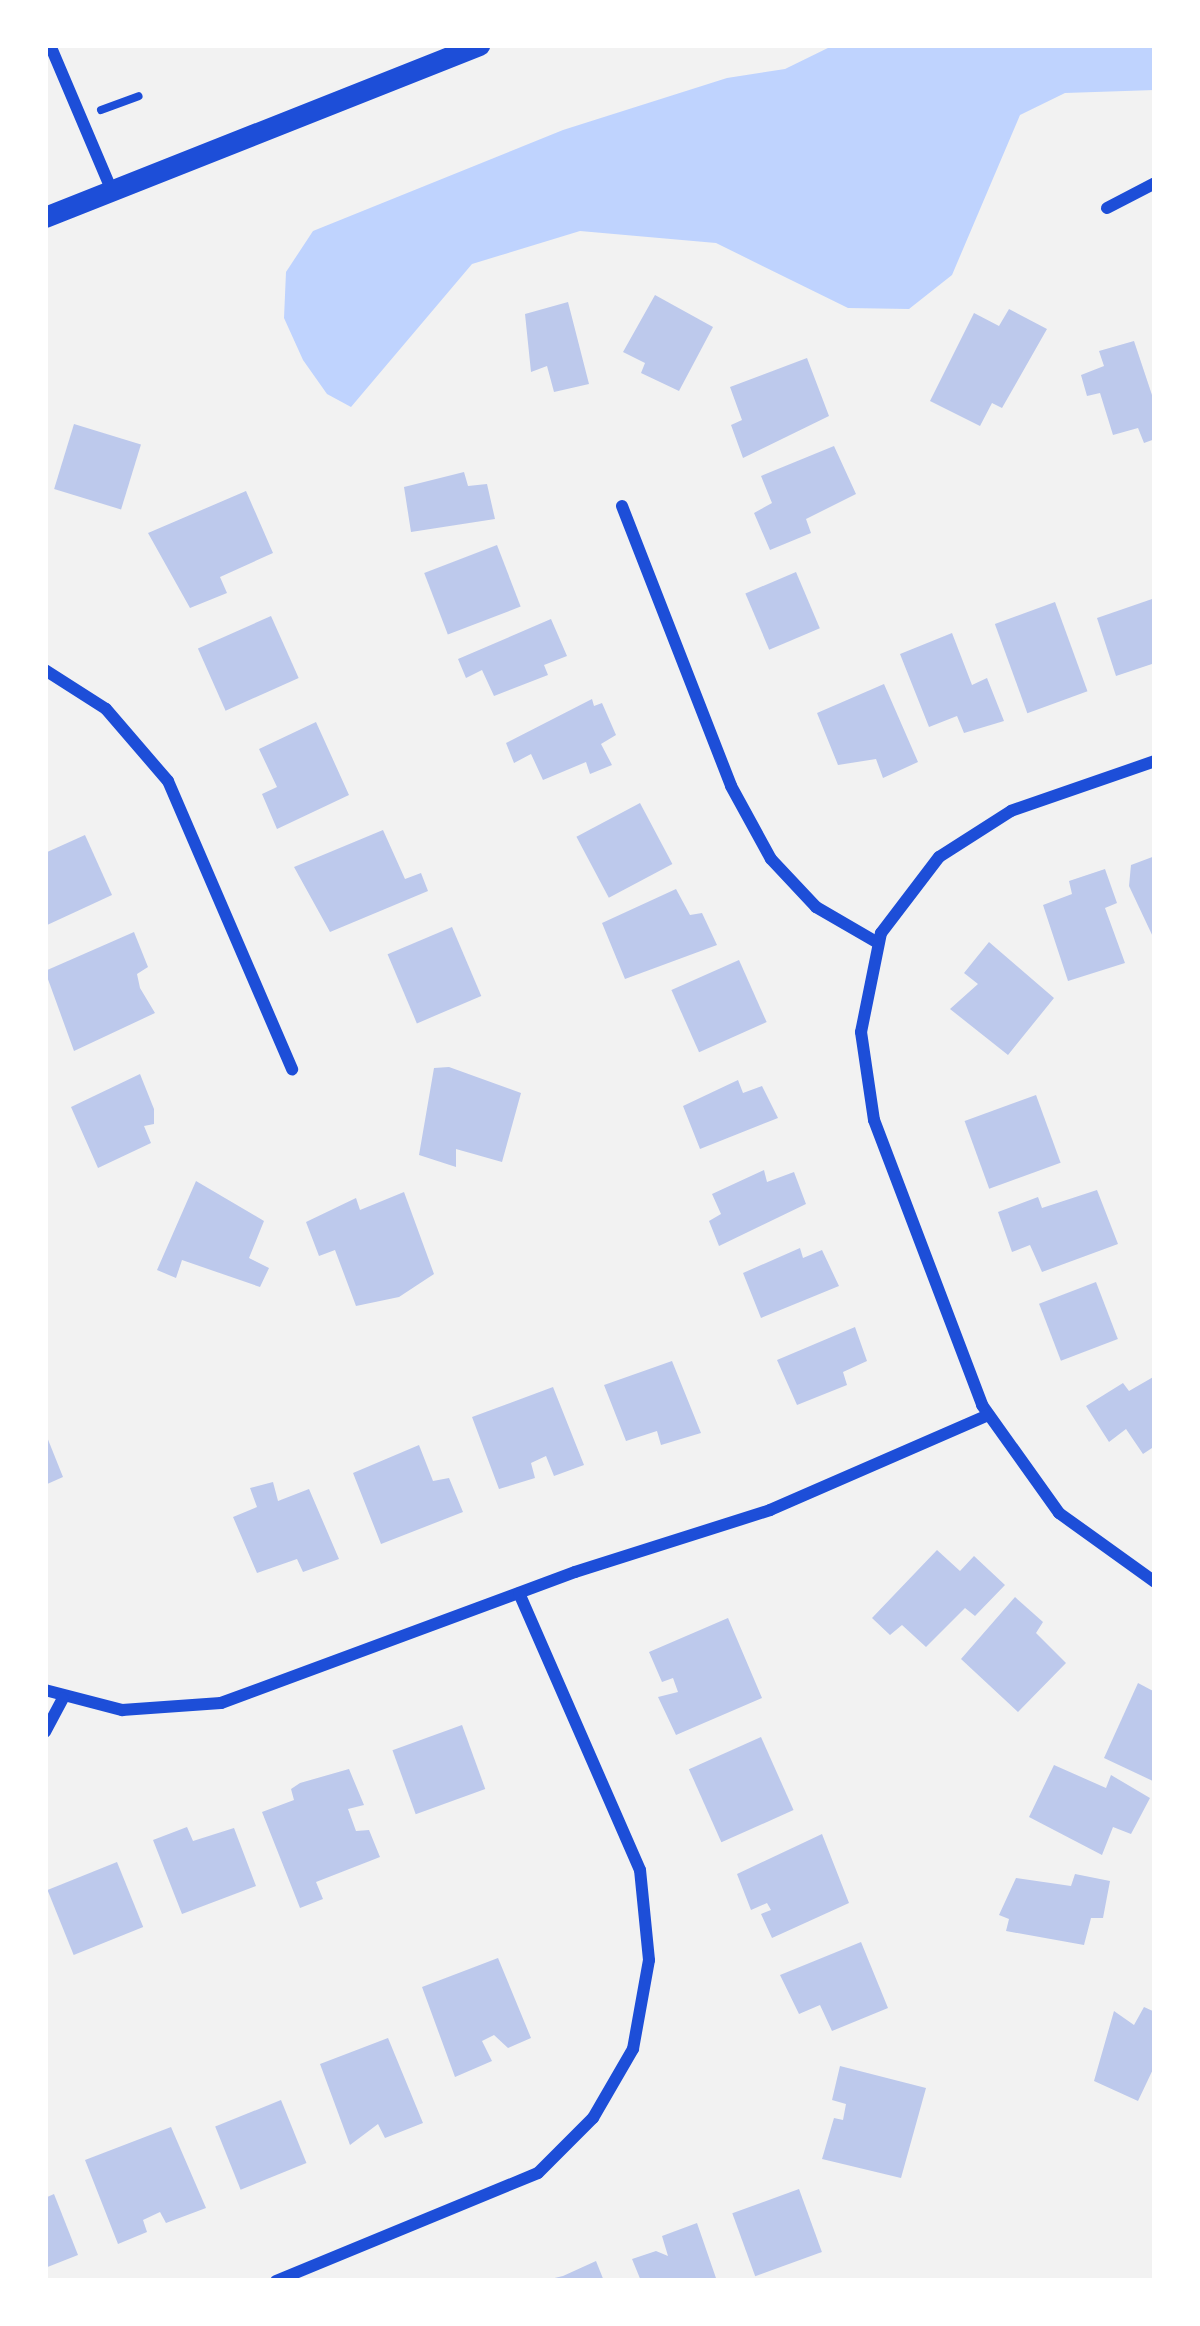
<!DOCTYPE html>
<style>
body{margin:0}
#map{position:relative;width:1200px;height:2326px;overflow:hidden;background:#f2f2f2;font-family:Roboto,sans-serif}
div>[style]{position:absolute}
.water>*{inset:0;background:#bfd3fe}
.building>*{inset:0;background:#bdc9ec;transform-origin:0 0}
.path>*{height:8px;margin:-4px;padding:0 4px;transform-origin:4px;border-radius:4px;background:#1d4ed8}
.minor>*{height:12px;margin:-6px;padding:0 6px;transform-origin:6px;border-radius:6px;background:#1d4ed8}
.tertiary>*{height:21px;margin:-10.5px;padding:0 10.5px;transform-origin:10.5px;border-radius:10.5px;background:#1d4ed8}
span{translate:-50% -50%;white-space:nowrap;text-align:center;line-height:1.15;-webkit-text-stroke:12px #fff;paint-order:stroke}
.frame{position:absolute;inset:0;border:48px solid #fff;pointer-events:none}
</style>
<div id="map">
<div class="water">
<div style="clip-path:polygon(834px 45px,1155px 45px,1155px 90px,1065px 93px,1020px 115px,952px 275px,909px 309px,848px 308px,716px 243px,580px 231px,472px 264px,351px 407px,327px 394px,303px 360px,284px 318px,286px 272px,313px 231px,563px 130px,727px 78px,785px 69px)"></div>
</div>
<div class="building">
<div style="clip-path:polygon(655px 295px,713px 327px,679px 391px,641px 373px,645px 363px,623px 352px)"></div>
<div style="clip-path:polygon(568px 302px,589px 384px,554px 392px,547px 366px,531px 372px,525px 314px)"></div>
<div style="clip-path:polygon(1009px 309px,1047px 329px,1002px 408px,992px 403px,980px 426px,930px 401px,974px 313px,999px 326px)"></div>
<div style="clip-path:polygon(1134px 341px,1155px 404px,1155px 439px,1144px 443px,1138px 428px,1113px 435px,1100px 393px,1087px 396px,1081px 375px,1104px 366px,1099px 351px)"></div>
<div style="clip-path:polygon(807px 358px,829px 416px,743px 458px,731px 425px,742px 420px,730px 387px)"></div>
<div style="left:74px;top:424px;width:70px;height:68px;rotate:17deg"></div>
<div style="clip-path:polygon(834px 446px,856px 494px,806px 519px,811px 533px,770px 550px,754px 513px,772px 503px,761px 476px)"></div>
<div style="clip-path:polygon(464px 472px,468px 486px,487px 484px,495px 519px,411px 532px,404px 487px)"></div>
<div style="clip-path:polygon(246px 491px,273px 553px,220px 577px,227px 593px,190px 608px,148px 533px)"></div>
<div style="left:497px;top:545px;width:66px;height:78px;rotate:69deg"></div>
<div style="left:796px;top:572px;width:61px;height:55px;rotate:67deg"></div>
<div style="clip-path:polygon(1155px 598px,1155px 663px,1116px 676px,1097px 618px)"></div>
<div style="left:1055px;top:602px;width:95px;height:64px;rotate:70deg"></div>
<div style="left:271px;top:616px;width:68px;height:80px;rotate:66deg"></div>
<div style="clip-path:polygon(551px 619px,567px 656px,544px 665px,548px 675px,494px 696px,482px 670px,466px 678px,458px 659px)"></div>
<div style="clip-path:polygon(952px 633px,972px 685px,987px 678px,1004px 721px,964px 733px,957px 716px,929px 727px,900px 654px)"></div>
<div style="clip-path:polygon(884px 684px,918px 762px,883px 778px,876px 759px,838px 765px,817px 713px)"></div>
<div style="clip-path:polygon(592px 699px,594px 706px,602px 703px,616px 735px,601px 744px,612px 765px,590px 774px,586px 762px,543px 780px,531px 754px,514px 763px,506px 743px)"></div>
<div style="clip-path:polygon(316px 722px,349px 795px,277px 829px,262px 794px,277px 787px,259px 749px)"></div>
<div style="left:640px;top:803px;width:69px;height:72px;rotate:62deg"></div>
<div style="clip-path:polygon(383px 830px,405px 879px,421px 873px,428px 891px,330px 932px,294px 867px)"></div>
<div style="clip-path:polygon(85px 835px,112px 895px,45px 926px,45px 853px)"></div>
<div style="clip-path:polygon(1155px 856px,1155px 939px,1154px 939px,1129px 886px,1131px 865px)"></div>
<div style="clip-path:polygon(1105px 869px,1117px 903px,1105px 908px,1125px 963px,1068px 981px,1043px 905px,1072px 894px,1069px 881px)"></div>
<div style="clip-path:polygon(676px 889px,690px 915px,702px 913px,717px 945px,625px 979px,602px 923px)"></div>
<div style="left:452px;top:927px;width:75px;height:70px;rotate:67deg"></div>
<div style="clip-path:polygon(134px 932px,148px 967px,137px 974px,140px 988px,155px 1013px,74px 1051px,45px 971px)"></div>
<div style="clip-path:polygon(989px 942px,1054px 998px,1008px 1055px,950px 1009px,978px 984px,964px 973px)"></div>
<div style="left:739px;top:960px;width:68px;height:74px;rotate:66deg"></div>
<div style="clip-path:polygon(449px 1067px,521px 1093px,502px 1162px,456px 1149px,456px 1167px,419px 1155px,434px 1068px)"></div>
<div style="clip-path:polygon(140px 1074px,154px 1109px,154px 1124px,144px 1126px,151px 1143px,98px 1168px,71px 1107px)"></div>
<div style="clip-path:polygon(738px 1080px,743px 1093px,762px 1086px,778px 1118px,700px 1149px,683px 1106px)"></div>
<div style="left:1036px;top:1095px;width:72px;height:76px;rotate:70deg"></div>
<div style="clip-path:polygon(764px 1170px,767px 1182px,794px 1172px,806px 1204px,719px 1246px,709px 1221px,721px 1214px,712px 1194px)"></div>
<div style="clip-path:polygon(196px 1181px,264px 1221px,249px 1258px,269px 1268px,260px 1287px,182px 1260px,176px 1278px,157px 1270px)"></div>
<div style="clip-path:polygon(1097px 1190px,1118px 1244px,1042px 1272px,1030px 1245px,1012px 1252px,998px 1212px,1038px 1197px,1042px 1208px)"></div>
<div style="clip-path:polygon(404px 1192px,434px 1274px,399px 1297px,356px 1306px,335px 1250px,319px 1256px,306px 1222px,356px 1198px,360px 1210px)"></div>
<div style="clip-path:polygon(800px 1248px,803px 1258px,822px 1250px,839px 1286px,761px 1318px,743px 1273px)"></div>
<div style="left:1096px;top:1282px;width:61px;height:61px;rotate:69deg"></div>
<div style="clip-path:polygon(855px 1327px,867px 1361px,843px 1372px,847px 1385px,797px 1405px,777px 1360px)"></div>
<div style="clip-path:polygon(672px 1361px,701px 1433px,661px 1445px,657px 1431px,626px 1441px,604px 1385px)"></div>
<div style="clip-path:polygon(1155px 1376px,1155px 1446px,1143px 1454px,1126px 1429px,1109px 1442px,1086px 1406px,1123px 1383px,1129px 1391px)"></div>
<div style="clip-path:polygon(553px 1387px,584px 1465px,554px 1476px,546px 1456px,531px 1463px,535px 1478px,499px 1489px,472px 1417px)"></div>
<div style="clip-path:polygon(45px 1432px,63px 1477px,45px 1485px)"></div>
<div style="clip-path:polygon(419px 1445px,433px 1481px,449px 1478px,463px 1512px,381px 1544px,353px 1473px)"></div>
<div style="clip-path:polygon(273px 1482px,278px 1501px,309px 1489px,339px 1559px,303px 1572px,297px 1559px,257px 1573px,233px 1517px,257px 1507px,250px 1488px)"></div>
<div style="clip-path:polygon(937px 1550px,960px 1571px,974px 1556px,1005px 1585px,975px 1616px,965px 1608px,926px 1647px,902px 1625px,890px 1635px,872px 1618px)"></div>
<div style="clip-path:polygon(1015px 1597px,1043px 1622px,1036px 1633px,1066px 1663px,1018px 1712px,961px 1659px)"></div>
<div style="clip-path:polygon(728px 1618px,762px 1698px,676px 1735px,658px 1697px,678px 1692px,673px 1678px,662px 1682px,649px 1652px)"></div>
<div style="clip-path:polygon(1138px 1683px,1155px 1692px,1155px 1782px,1104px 1758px)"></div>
<div style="left:462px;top:1725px;width:68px;height:74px;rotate:70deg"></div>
<div style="left:761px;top:1737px;width:80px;height:79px;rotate:66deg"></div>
<div style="clip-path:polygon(1054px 1765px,1106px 1788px,1111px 1775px,1150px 1798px,1131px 1834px,1113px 1827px,1102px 1855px,1029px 1817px)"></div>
<div style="clip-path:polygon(349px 1769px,364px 1805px,348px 1809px,356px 1831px,369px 1830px,380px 1857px,316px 1882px,323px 1899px,300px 1908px,262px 1812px,294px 1800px,291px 1789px,300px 1783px)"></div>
<div style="clip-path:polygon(187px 1827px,193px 1841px,234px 1828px,256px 1886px,182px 1914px,153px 1840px)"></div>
<div style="clip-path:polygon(822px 1834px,849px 1903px,772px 1938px,761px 1914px,771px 1910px,767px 1903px,751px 1910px,737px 1874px)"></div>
<div style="left:117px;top:1862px;width:70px;height:75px;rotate:68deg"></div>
<div style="clip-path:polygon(1075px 1874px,1110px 1881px,1103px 1918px,1091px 1918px,1084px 1945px,1006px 1931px,1009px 1919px,999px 1915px,1016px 1878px,1071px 1886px)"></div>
<div style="clip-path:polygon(861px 1942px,888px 2008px,832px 2031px,820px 2005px,799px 2014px,780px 1975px)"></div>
<div style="clip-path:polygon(498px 1958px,531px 2038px,508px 2048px,494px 2035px,482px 2041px,492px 2061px,455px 2077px,422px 1987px)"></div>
<div style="clip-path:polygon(1144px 2007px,1155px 2012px,1155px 2065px,1138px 2101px,1094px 2081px,1114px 2011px,1134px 2025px)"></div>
<div style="clip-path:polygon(388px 2038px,423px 2123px,385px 2138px,378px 2124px,350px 2145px,320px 2064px)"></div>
<div style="clip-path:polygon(840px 2066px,926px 2088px,901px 2178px,822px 2159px,834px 2118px,843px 2120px,846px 2104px,832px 2100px)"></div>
<div style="left:281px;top:2100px;width:68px;height:71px;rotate:68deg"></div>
<div style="clip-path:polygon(171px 2127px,206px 2208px,166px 2223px,160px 2212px,143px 2220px,147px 2232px,118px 2244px,85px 2160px)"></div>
<div style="left:799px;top:2189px;width:67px;height:71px;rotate:70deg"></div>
<div style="clip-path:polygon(54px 2194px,78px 2255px,45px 2268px,45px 2198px)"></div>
<div style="clip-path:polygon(697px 2223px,717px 2281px,641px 2281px,632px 2259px,656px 2251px,668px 2256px,662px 2236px)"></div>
<div style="clip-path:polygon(596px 2261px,604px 2281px,542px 2281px,563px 2276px)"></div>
</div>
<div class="path">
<div style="left:101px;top:110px;width:40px;rotate:-20.2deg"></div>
</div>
<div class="minor">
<div style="left:50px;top:45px;width:159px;rotate:67deg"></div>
<div style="left:1107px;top:208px;width:54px;rotate:-27.5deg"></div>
<div style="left:622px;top:506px;width:300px;rotate:68.7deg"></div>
<div style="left:731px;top:786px;width:83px;rotate:61.3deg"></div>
<div style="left:771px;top:859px;width:66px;rotate:46.8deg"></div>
<div style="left:816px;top:907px;width:72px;rotate:30.1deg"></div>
<div style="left:45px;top:670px;width:72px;rotate:32.6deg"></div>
<div style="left:106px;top:709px;width:95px;rotate:49.3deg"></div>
<div style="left:168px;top:781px;width:314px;rotate:66.7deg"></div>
<div style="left:1155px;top:761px;width:152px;rotate:160.9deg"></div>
<div style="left:1011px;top:811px;width:85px;rotate:147.4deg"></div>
<div style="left:939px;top:857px;width:96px;rotate:127.3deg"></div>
<div style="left:881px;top:933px;width:101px;rotate:101.4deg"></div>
<div style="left:861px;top:1032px;width:89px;rotate:81.6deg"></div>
<div style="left:874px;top:1120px;width:305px;rotate:69.2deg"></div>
<div style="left:982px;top:1405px;width:133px;rotate:54.5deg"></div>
<div style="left:1059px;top:1513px;width:118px;rotate:35.7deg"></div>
<div style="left:45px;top:1690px;width:80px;rotate:14.6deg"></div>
<div style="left:122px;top:1710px;width:99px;rotate:-4deg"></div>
<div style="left:221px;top:1703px;width:377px;rotate:-20.3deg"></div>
<div style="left:575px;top:1572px;width:205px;rotate:-17.6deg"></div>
<div style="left:770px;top:1510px;width:238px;rotate:-23.5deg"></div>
<div style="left:45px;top:1732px;width:38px;rotate:-62deg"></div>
<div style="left:276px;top:2281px;width:283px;rotate:-22.4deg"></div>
<div style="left:538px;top:2173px;width:78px;rotate:-45deg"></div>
<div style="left:593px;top:2118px;width:80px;rotate:-59.9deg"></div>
<div style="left:633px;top:2049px;width:90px;rotate:-79.8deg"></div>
<div style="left:649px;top:1960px;width:90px;rotate:-95.7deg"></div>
<div style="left:640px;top:1870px;width:302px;rotate:-113.6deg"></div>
</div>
<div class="tertiary">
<div style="left:45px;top:217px;width:467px;rotate:-21.6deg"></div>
</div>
<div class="frame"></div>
</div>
